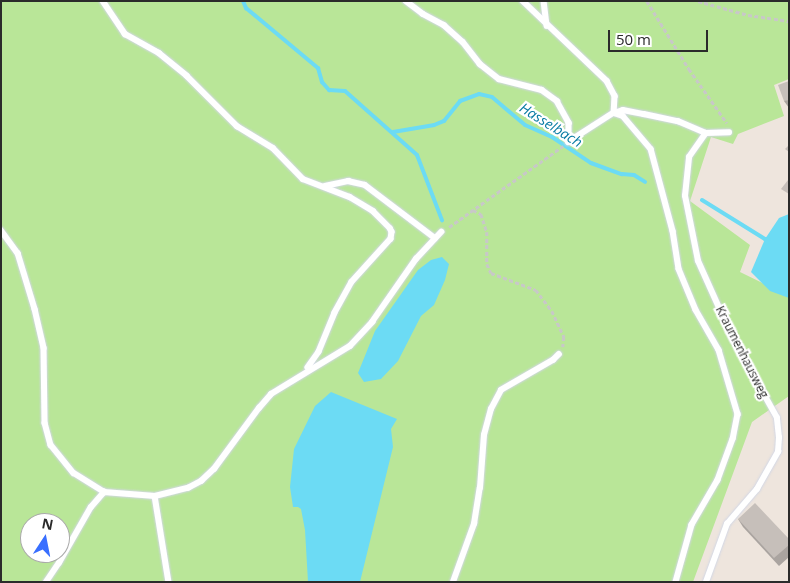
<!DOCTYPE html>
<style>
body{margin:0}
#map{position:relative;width:790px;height:583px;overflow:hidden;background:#eee5dd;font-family:"Open Sans",sans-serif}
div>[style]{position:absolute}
.green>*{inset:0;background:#b9e698}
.water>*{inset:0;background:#6cdbf4}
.stream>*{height:4px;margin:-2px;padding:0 2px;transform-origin:2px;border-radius:2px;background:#6cdbf4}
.path>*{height:2.5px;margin-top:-1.25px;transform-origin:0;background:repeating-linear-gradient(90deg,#c8c8c8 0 4px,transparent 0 6.5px)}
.roads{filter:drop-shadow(0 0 1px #d2d7e5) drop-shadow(0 0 1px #d2d7e5)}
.lane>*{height:5.5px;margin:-2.75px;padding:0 2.75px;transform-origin:2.75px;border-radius:2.75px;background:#fff}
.wall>*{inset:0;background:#aaa4a0}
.building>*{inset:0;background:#c6bfba}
span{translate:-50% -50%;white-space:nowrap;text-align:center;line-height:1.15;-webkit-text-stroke:4.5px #fff;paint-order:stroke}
.street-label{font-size:12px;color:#2b2b2b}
.water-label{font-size:14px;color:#087ba3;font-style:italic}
.frame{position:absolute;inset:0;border:2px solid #2b2b2b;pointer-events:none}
.north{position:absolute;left:20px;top:513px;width:50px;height:50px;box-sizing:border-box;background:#fff;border:1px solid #aaa;border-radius:50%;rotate:11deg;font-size:14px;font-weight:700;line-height:20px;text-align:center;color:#2b2b2b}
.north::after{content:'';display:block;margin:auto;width:18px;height:22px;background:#396fff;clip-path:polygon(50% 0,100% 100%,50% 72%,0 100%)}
.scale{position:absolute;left:608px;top:30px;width:100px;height:22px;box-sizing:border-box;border:2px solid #2b2b2b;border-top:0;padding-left:6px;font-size:15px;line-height:18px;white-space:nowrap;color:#2b2b2b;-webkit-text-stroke:4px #fff;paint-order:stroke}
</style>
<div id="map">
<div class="green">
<div style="clip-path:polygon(evenodd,1px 1px,789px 1px,789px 79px,774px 85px,784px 116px,738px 134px,733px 144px,711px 137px,690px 201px,750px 245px,740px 272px,789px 296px,789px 396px,752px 422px,693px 582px,1px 582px,1px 1px,30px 523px,60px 523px,60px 553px,30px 553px,30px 523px)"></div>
</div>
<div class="water">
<div style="clip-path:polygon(789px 214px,789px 298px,770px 291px,751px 272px,765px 239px,779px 218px)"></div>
<div style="clip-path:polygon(442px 257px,449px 264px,445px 280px,434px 305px,421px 316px,398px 361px,381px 379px,364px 382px,358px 373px,375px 331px,418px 270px,431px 260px)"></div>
<div style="clip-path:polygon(331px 392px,397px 419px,391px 429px,393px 447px,360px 582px,308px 582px,305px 530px,301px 509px,298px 507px,293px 507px,290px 487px,294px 449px,315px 406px)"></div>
</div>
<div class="stream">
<div style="left:243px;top:1px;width:8px;rotate:67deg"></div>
<div style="left:246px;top:8px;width:94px;rotate:39.8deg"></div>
<div style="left:318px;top:68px;width:15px;rotate:74deg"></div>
<div style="left:322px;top:82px;width:11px;rotate:49deg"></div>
<div style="left:329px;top:90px;width:16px;rotate:4deg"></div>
<div style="left:345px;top:91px;width:96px;rotate:41.6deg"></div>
<div style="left:417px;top:155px;width:70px;rotate:69deg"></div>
<div style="left:393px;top:132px;width:42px;rotate:-9.7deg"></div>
<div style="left:434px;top:125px;width:11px;rotate:-22deg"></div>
<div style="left:444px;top:121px;width:26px;rotate:-51deg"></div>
<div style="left:460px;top:101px;width:20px;rotate:-20deg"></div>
<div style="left:479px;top:94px;width:13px;rotate:13deg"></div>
<div style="left:492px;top:97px;width:43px;rotate:40.3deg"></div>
<div style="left:525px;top:125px;width:30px;rotate:24deg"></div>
<div style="left:552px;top:137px;width:47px;rotate:33.7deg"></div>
<div style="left:591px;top:163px;width:33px;rotate:20deg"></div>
<div style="left:622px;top:174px;width:12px;rotate:5deg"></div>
<div style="left:634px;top:175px;width:13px;rotate:32deg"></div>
<div style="left:702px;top:200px;width:74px;rotate:31.8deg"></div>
<div style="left:765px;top:239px;width:4px"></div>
</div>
<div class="path">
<div style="left:647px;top:1px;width:80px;rotate:58.3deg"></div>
<div style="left:689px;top:69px;width:66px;rotate:54.9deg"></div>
<div style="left:698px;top:1px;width:52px;rotate:15.6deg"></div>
<div style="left:748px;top:15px;width:41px;rotate:8.3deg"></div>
<div style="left:473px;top:210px;width:9px;rotate:27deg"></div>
<div style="left:481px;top:214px;width:19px;rotate:72deg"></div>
<div style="left:487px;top:232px;width:32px;rotate:90deg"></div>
<div style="left:487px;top:264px;width:10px;rotate:66deg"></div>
<div style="left:491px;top:273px;width:48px;rotate:20.7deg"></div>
<div style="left:536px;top:290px;width:26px;rotate:53deg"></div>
<div style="left:552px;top:311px;width:29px;rotate:65deg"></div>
<div style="left:564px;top:337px;width:10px;rotate:96deg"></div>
<div style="left:449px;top:227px;width:140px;rotate:-35.4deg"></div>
</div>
<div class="roads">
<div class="lane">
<div style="left:103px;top:1px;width:40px;rotate:56deg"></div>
<div style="left:125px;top:34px;width:39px;rotate:29deg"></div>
<div style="left:159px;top:53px;width:36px;rotate:39deg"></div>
<div style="left:187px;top:76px;width:71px;rotate:45deg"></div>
<div style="left:237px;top:126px;width:42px;rotate:31.4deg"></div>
<div style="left:273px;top:148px;width:43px;rotate:45.9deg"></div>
<div style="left:303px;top:179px;width:50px;rotate:21deg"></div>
<div style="left:350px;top:197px;width:27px;rotate:31deg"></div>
<div style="left:373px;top:211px;width:24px;rotate:45deg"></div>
<div style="left:390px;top:228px;width:4px;rotate:63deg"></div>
<div style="left:392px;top:232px;width:7px;rotate:98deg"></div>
<div style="left:391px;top:239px;width:58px;rotate:132.2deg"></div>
<div style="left:352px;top:282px;width:35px;rotate:119deg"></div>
<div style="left:335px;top:313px;width:42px;rotate:112.3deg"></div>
<div style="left:319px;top:352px;width:19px;rotate:125deg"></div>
<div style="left:406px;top:1px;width:21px;rotate:37deg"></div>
<div style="left:423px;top:14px;width:24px;rotate:28deg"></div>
<div style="left:444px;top:25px;width:25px;rotate:42deg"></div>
<div style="left:463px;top:42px;width:28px;rotate:52deg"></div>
<div style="left:480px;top:64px;width:24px;rotate:38deg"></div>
<div style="left:499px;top:79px;width:44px;rotate:14.3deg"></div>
<div style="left:542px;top:90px;width:19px;rotate:36deg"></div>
<div style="left:557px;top:101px;width:25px;rotate:61deg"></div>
<div style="left:569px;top:123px;width:19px;rotate:90deg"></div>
<div style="left:523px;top:1px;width:116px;rotate:43.6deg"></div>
<div style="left:607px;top:81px;width:17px;rotate:62deg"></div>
<div style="left:615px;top:96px;width:17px;rotate:93deg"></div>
<div style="left:614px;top:113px;width:54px;rotate:147.2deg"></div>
<div style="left:544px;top:1px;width:25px;rotate:83deg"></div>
<div style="left:614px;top:113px;width:9px;rotate:18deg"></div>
<div style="left:623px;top:116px;width:43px;rotate:49.7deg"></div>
<div style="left:651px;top:149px;width:85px;rotate:75deg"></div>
<div style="left:673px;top:231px;width:38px;rotate:81deg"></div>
<div style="left:679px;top:269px;width:44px;rotate:67.5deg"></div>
<div style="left:696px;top:310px;width:46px;rotate:60.1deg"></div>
<div style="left:719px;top:350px;width:67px;rotate:73.5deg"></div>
<div style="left:738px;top:414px;width:25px;rotate:101deg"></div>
<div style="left:733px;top:439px;width:44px;rotate:110.1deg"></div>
<div style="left:718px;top:480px;width:52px;rotate:120deg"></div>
<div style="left:692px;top:525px;width:59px;rotate:105.7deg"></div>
<div style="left:614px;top:113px;width:9px;rotate:-18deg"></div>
<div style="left:623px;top:110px;width:21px;rotate:11deg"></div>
<div style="left:644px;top:114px;width:35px;rotate:12deg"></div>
<div style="left:678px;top:121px;width:30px;rotate:23deg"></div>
<div style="left:325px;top:186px;width:24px;rotate:-12deg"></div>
<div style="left:348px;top:181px;width:17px;rotate:13deg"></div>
<div style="left:365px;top:185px;width:88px;rotate:37.1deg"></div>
<div style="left:1px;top:230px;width:29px;rotate:54deg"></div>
<div style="left:18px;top:253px;width:59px;rotate:73.1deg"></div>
<div style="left:35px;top:309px;width:40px;rotate:77deg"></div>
<div style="left:44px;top:348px;width:75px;rotate:89.2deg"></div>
<div style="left:45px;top:423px;width:23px;rotate:75deg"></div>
<div style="left:51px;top:445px;width:36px;rotate:51deg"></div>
<div style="left:74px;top:473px;width:36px;rotate:32deg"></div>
<div style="left:104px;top:492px;width:51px;rotate:4.5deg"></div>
<div style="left:155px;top:496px;width:34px;rotate:-14deg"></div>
<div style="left:188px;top:488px;width:15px;rotate:-28deg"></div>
<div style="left:201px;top:481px;width:18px;rotate:-43deg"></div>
<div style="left:214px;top:469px;width:76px;rotate:-53.6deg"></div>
<div style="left:259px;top:408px;width:18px;rotate:-49deg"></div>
<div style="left:271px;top:394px;width:92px;rotate:-31.3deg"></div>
<div style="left:350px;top:346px;width:33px;rotate:-47deg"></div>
<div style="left:372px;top:322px;width:77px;rotate:-55.1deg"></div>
<div style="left:416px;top:259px;width:37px;rotate:-47deg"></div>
<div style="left:155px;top:496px;width:87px;rotate:80.8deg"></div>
<div style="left:46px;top:582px;width:23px;rotate:-56deg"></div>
<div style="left:59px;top:563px;width:64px;rotate:-60.3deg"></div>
<div style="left:91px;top:507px;width:20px;rotate:-49deg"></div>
<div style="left:453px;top:582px;width:62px;rotate:-70.1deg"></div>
<div style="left:474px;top:524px;width:36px;rotate:-81deg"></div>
<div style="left:480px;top:488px;width:53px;rotate:-85.7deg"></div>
<div style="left:484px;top:435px;width:27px;rotate:-75deg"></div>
<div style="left:491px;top:409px;width:21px;rotate:-62deg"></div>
<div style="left:501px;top:390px;width:60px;rotate:-30deg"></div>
<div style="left:553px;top:360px;width:8px;rotate:-45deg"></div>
<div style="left:706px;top:582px;width:62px;rotate:-70.1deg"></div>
<div style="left:727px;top:524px;width:46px;rotate:-49.4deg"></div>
<div style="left:757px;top:489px;width:43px;rotate:-60.4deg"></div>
<div style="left:778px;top:452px;width:14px;rotate:-86deg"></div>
<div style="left:779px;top:438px;width:20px;rotate:-96deg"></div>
<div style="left:777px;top:418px;width:93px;rotate:-119.1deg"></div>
<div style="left:732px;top:337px;width:83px;rotate:-114.1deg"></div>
<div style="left:698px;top:261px;width:66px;rotate:-101.3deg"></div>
<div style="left:685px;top:196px;width:39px;rotate:-84deg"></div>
<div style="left:689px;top:157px;width:29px;rotate:-55deg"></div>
<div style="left:706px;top:133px;width:23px;rotate:-2deg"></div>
</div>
</div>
<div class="wall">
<div style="clip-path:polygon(789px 81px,789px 108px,784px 101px)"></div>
<div style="clip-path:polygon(738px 519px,789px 539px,789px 557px,779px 566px,743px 527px)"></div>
</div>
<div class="building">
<div style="clip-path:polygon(789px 81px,789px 100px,784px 101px,778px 85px)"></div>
<div style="clip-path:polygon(789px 145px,789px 152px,785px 149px)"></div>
<div style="clip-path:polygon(788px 180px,789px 180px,789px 194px,781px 189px)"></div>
<div style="clip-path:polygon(755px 503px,789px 539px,789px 545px,774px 558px,738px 519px)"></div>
</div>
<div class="street-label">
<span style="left:742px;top:352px;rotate:63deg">Kraumenhausweg</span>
</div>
<div class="water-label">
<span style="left:551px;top:125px;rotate:32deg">Hasselbach</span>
</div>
<div class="frame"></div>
<div class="north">N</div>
<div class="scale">50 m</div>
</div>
